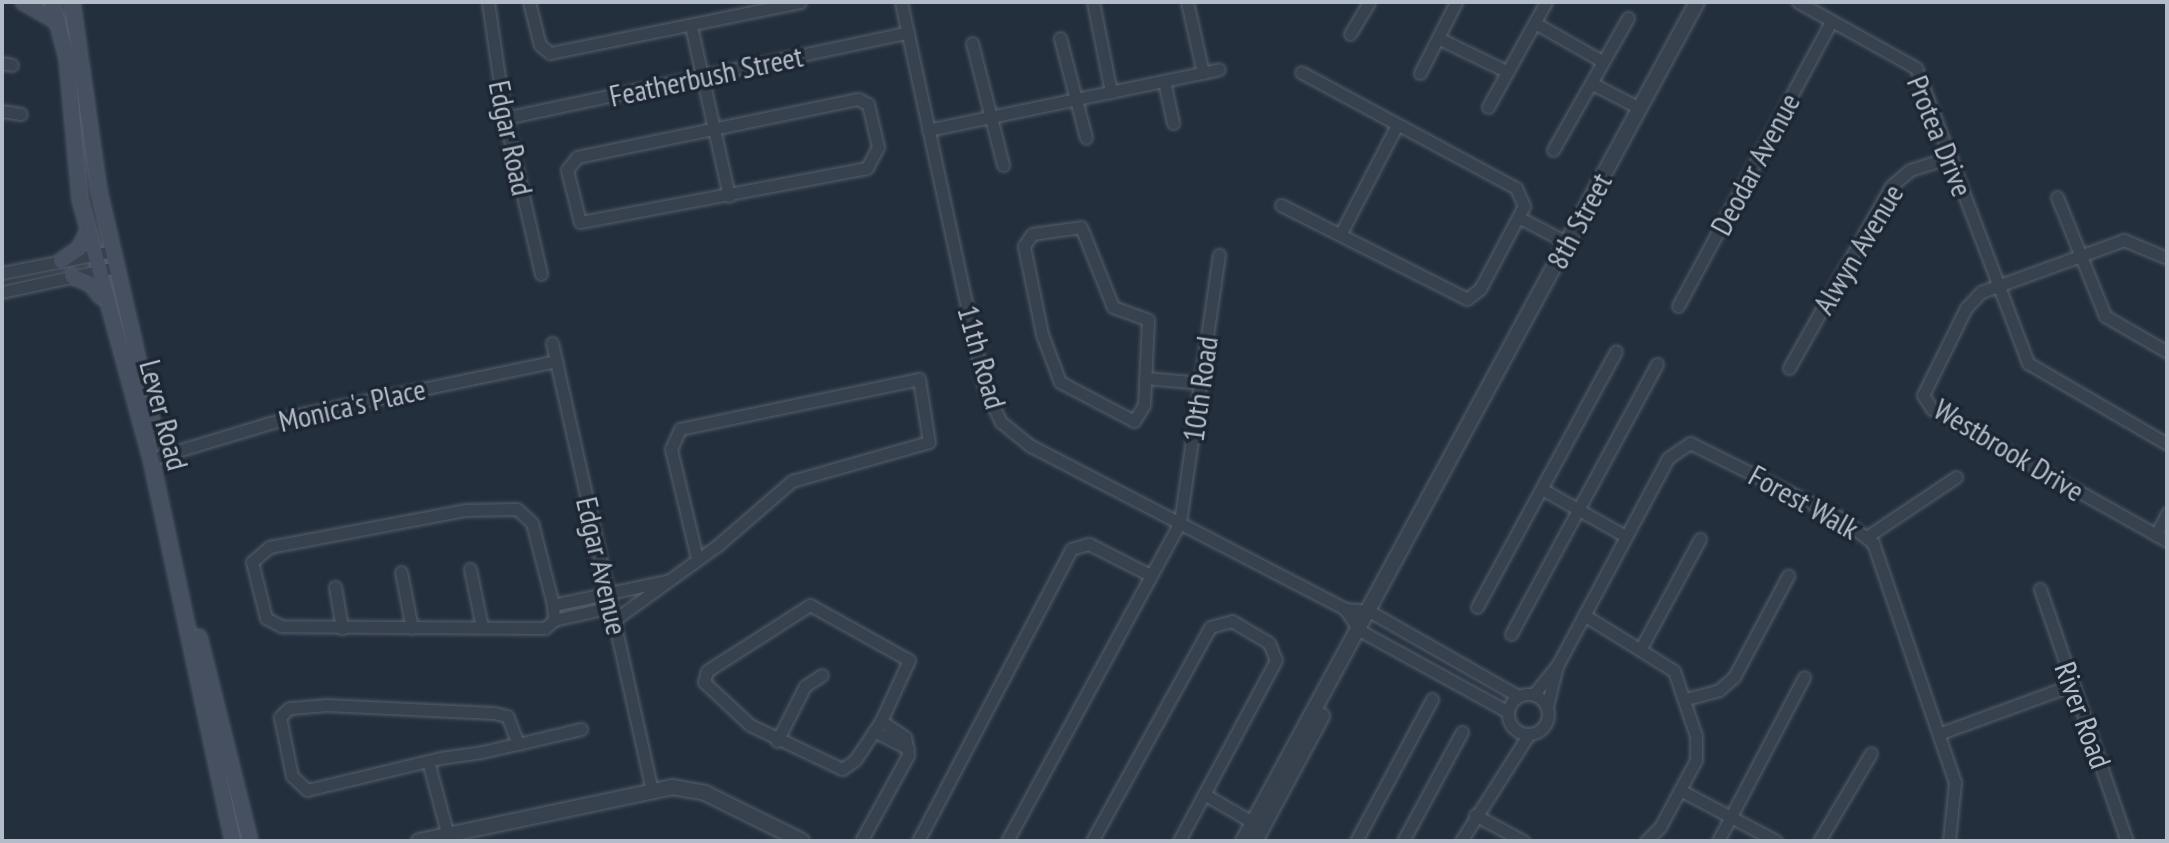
<!DOCTYPE html>
<style>
body{margin:0}
#map{position:relative;width:2169px;height:843px;overflow:hidden;background:#242f3e;font-family:"PT Sans Narrow",sans-serif}
div>[style]{position:absolute}
.roads{filter:drop-shadow(0 0 2px #565f6c) drop-shadow(0 0 2px #565f6c)}
.minor>*{height:11px;margin:-5.5px;padding:0 5.5px;transform-origin:5.5px;border-radius:5.5px;background:#38414e}
.minor>.ring{margin:-5.5px;padding:0;box-sizing:content-box;background:none;border:11px solid #38414e;border-radius:50%}
.tertiary>*{height:14px;margin:-7px;padding:0 7px;transform-origin:7px;border-radius:7px;background:#38414e}
.secondary>*{height:14px;margin:-7px;padding:0 7px;transform-origin:7px;border-radius:7px;background:#465061}
span{translate:-50% -50%;white-space:nowrap;text-align:center;line-height:1.15;-webkit-text-stroke:7px #1d2633;paint-order:stroke}
.street-label{font-size:30px;color:#b4bcc9}
.frame{position:absolute;inset:0;border:4px solid #b4bcc9;pointer-events:none}
</style>
<div id="map">
<div class="roads">
<div class="minor">
<div style="left:488px;top:2px;width:117px;rotate:81.7deg"></div>
<div style="left:505px;top:118px;width:160px;rotate:77deg"></div>
<div style="left:529px;top:2px;width:44px;rotate:75.7deg"></div>
<div style="left:540px;top:45px;width:13px;rotate:39deg"></div>
<div style="left:550px;top:53px;width:255px;rotate:-11.5deg"></div>
<div style="left:901px;top:2px;width:393px;rotate:77.8deg"></div>
<div style="left:984px;top:386px;width:40px;rotate:65deg"></div>
<div style="left:1001px;top:422px;width:38px;rotate:39deg"></div>
<div style="left:1031px;top:446px;width:354px;rotate:27.4deg"></div>
<div style="left:1345px;top:609px;width:24px;rotate:5deg"></div>
<div style="left:1369px;top:611px;width:172px;rotate:29.7deg"></div>
<div style="left:1093px;top:2px;width:92px;rotate:78.7deg"></div>
<div style="left:1187px;top:2px;width:73px;rotate:77.3deg"></div>
<div style="left:1798px;top:2px;width:135px;rotate:29.2deg"></div>
<div style="left:1916px;top:68px;width:316px;rotate:69.2deg"></div>
<div style="left:2028px;top:363px;width:161px;rotate:30.2deg"></div>
<div style="left:1535px;top:23px;width:77px;rotate:29.6deg"></div>
<div style="left:691px;top:26px;width:174px;rotate:77.4deg"></div>
<div style="left:1350px;top:34px;width:37px;rotate:-59deg"></div>
<div style="left:1060px;top:38px;width:103px;rotate:75.4deg"></div>
<div style="left:1438px;top:38px;width:76px;rotate:25.9deg"></div>
<div style="left:972px;top:43px;width:126px;rotate:75.7deg"></div>
<div style="left:2px;top:63px;width:10px;rotate:11deg"></div>
<div style="left:1420px;top:73px;width:80px;rotate:-63.1deg"></div>
<div style="left:1164px;top:81px;width:43px;rotate:77.9deg"></div>
<div style="left:1591px;top:83px;width:54px;rotate:27.5deg"></div>
<div style="left:858px;top:99px;width:11px;rotate:27deg"></div>
<div style="left:868px;top:104px;width:44px;rotate:76.9deg"></div>
<div style="left:878px;top:147px;width:24px;rotate:118deg"></div>
<div style="left:867px;top:168px;width:292px;rotate:169.3deg"></div>
<div style="left:580px;top:222px;width:54px;rotate:-104deg"></div>
<div style="left:567px;top:170px;width:16px;rotate:-52deg"></div>
<div style="left:577px;top:157px;width:287px;rotate:-11.7deg"></div>
<div style="left:1488px;top:107px;width:120px;rotate:-61.1deg"></div>
<div style="left:2px;top:111px;width:19px;rotate:9deg"></div>
<div style="left:505px;top:118px;width:412px;rotate:-12deg"></div>
<div style="left:928px;top:130px;width:297px;rotate:-11.8deg"></div>
<div style="left:1553px;top:150px;width:152px;rotate:-60.4deg"></div>
<div style="left:2057px;top:197px;width:128px;rotate:68deg"></div>
<div style="left:2105px;top:316px;width:72px;rotate:30.1deg"></div>
<div style="left:1281px;top:205px;width:208px;rotate:26.8deg"></div>
<div style="left:1467px;top:299px;width:16px;rotate:-38deg"></div>
<div style="left:1480px;top:289px;width:94px;rotate:-62.1deg"></div>
<div style="left:1524px;top:206px;width:20px;rotate:-114deg"></div>
<div style="left:1516px;top:188px;width:244px;rotate:-151.7deg"></div>
<div style="left:1522px;top:219px;width:52px;rotate:27.6deg"></div>
<div style="left:1081px;top:227px;width:86px;rotate:68.2deg"></div>
<div style="left:1113px;top:307px;width:37px;rotate:20deg"></div>
<div style="left:1148px;top:320px;width:85px;rotate:92.7deg"></div>
<div style="left:1144px;top:405px;width:19px;rotate:122deg"></div>
<div style="left:1134px;top:421px;width:84px;rotate:-152.2deg"></div>
<div style="left:1060px;top:382px;width:51px;rotate:-110.6deg"></div>
<div style="left:1042px;top:334px;width:90px;rotate:-101.6deg"></div>
<div style="left:1024px;top:246px;width:14px;rotate:-56deg"></div>
<div style="left:1032px;top:234px;width:49px;rotate:-8.1deg"></div>
<div style="left:1341px;top:233px;width:122px;rotate:-62.6deg"></div>
<div style="left:2167px;top:258px;width:47px;rotate:-157.3deg"></div>
<div style="left:2124px;top:240px;width:152px;rotate:160deg"></div>
<div style="left:1981px;top:292px;width:22px;rotate:133deg"></div>
<div style="left:1966px;top:308px;width:97px;rotate:116.3deg"></div>
<div style="left:1923px;top:395px;width:17px;rotate:57deg"></div>
<div style="left:1932px;top:409px;width:270px;rotate:29.3deg"></div>
<div style="left:2px;top:273px;width:113px;rotate:-11.2deg"></div>
<div style="left:2px;top:292px;width:118px;rotate:-12.3deg"></div>
<div style="left:1678px;top:306px;width:323px;rotate:-61.7deg"></div>
<div style="left:552px;top:343px;width:457px;rotate:77.4deg"></div>
<div style="left:1789px;top:368px;width:209px;rotate:-60.7deg"></div>
<div style="left:1891px;top:186px;width:25px;rotate:-40deg"></div>
<div style="left:1910px;top:170px;width:43px;rotate:-17.6deg"></div>
<div style="left:1146px;top:378px;width:55px;rotate:5.2deg"></div>
<div style="left:151px;top:459px;width:148px;rotate:-16.8deg"></div>
<div style="left:293px;top:416px;width:269px;rotate:-11.8deg"></div>
<div style="left:1542px;top:489px;width:95px;rotate:29.5deg"></div>
<div style="left:517px;top:509px;width:21px;rotate:43deg"></div>
<div style="left:532px;top:523px;width:85px;rotate:75.6deg"></div>
<div style="left:553px;top:605px;width:15px;rotate:86deg"></div>
<div style="left:554px;top:620px;width:12px;rotate:138deg"></div>
<div style="left:545px;top:628px;width:264px;rotate:-179.6deg"></div>
<div style="left:281px;top:626px;width:17px;rotate:-152deg"></div>
<div style="left:266px;top:618px;width:58px;rotate:-104deg"></div>
<div style="left:252px;top:562px;width:23px;rotate:-41deg"></div>
<div style="left:269px;top:547px;width:199px;rotate:-10.7deg"></div>
<div style="left:465px;top:510px;width:52px;rotate:-1.1deg"></div>
<div style="left:2156px;top:535px;width:25px;rotate:-63deg"></div>
<div style="left:1868px;top:536px;width:106px;rotate:-33.8deg"></div>
<div style="left:470px;top:569px;width:59px;rotate:78.3deg"></div>
<div style="left:401px;top:572px;width:57px;rotate:78.9deg"></div>
<div style="left:335px;top:587px;width:42px;rotate:80.3deg"></div>
<div style="left:2040px;top:589px;width:267px;rotate:71deg"></div>
<div style="left:553px;top:605px;width:116px;rotate:-12deg"></div>
<div style="left:810px;top:605px;width:113px;rotate:29.1deg"></div>
<div style="left:909px;top:660px;width:67px;rotate:114.7deg"></div>
<div style="left:881px;top:721px;width:47px;rotate:123.7deg"></div>
<div style="left:855px;top:760px;width:16px;rotate:145deg"></div>
<div style="left:842px;top:769px;width:102px;rotate:-154.4deg"></div>
<div style="left:750px;top:725px;width:63px;rotate:-136.9deg"></div>
<div style="left:704px;top:682px;width:11px;rotate:-75deg"></div>
<div style="left:707px;top:671px;width:122px;rotate:-32.7deg"></div>
<div style="left:1477px;top:607px;width:291px;rotate:-61.5deg"></div>
<div style="left:1345px;top:609px;width:25px;rotate:56deg"></div>
<div style="left:1359px;top:630px;width:170px;rotate:28.8deg"></div>
<div style="left:1584px;top:615px;width:106px;rotate:31.9deg"></div>
<div style="left:1674px;top:671px;width:69px;rotate:71.3deg"></div>
<div style="left:1696px;top:736px;width:24px;rotate:90deg"></div>
<div style="left:1696px;top:760px;width:76px;rotate:118.2deg"></div>
<div style="left:1660px;top:827px;width:20px;rotate:135deg"></div>
<div style="left:554px;top:620px;width:58px;rotate:-12.8deg"></div>
<div style="left:614px;top:620px;width:128px;rotate:-35.8deg"></div>
<div style="left:718px;top:545px;width:98px;rotate:-40.9deg"></div>
<div style="left:792px;top:481px;width:142px;rotate:-15.9deg"></div>
<div style="left:929px;top:442px;width:64px;rotate:-99deg"></div>
<div style="left:919px;top:379px;width:244px;rotate:168.2deg"></div>
<div style="left:680px;top:429px;width:22px;rotate:114deg"></div>
<div style="left:671px;top:449px;width:112px;rotate:76.6deg"></div>
<div style="left:1511px;top:634px;width:307px;rotate:-61.6deg"></div>
<div style="left:1641px;top:648px;width:124px;rotate:-61.6deg"></div>
<div class="ring" style="left:1508px;top:694px;width:29px;height:29px"></div>
<div style="left:1534px;top:694px;width:36px;rotate:-51deg"></div>
<div style="left:1557px;top:666px;width:236px;rotate:-61.9deg"></div>
<div style="left:1668px;top:458px;width:27px;rotate:-34deg"></div>
<div style="left:1690px;top:443px;width:169px;rotate:26.4deg"></div>
<div style="left:1841px;top:518px;width:41px;rotate:38deg"></div>
<div style="left:1873px;top:543px;width:253px;rotate:71.1deg"></div>
<div style="left:1955px;top:782px;width:59px;rotate:95.8deg"></div>
<div style="left:1686px;top:699px;width:34px;rotate:-15deg"></div>
<div style="left:1719px;top:690px;width:20px;rotate:-41deg"></div>
<div style="left:1734px;top:677px;width:115px;rotate:-61.9deg"></div>
<div style="left:1547px;top:706px;width:41px;rotate:-76deg"></div>
<div style="left:874px;top:731px;width:38px;rotate:27deg"></div>
<div style="left:1941px;top:733px;width:140px;rotate:-20.1deg"></div>
<div style="left:777px;top:741px;width:62px;rotate:-63deg"></div>
<div style="left:805px;top:686px;width:20px;rotate:-33deg"></div>
<div style="left:518px;top:744px;width:30px;rotate:-111deg"></div>
<div style="left:507px;top:716px;width:13px;rotate:-167deg"></div>
<div style="left:494px;top:713px;width:168px;rotate:-177.3deg"></div>
<div style="left:326px;top:705px;width:37px;rotate:175deg"></div>
<div style="left:289px;top:708px;width:13px;rotate:135deg"></div>
<div style="left:280px;top:717px;width:60px;rotate:78.5deg"></div>
<div style="left:292px;top:776px;width:21px;rotate:43deg"></div>
<div style="left:307px;top:790px;width:137px;rotate:-13.5deg"></div>
<div style="left:440px;top:758px;width:42px;rotate:-8.1deg"></div>
<div style="left:482px;top:752px;width:37px;rotate:-13deg"></div>
<div style="left:518px;top:744px;width:65px;rotate:-13.4deg"></div>
<div style="left:428px;top:761px;width:82px;rotate:75.1deg"></div>
<div style="left:1680px;top:790px;width:109px;rotate:28deg"></div>
<div style="left:1204px;top:794px;width:64px;rotate:30.2deg"></div>
<div style="left:1475px;top:815px;width:55px;rotate:28.4deg"></div>
<div style="left:861px;top:841px;width:98px;rotate:-61.3deg"></div>
<div style="left:908px;top:755px;width:18px;rotate:-99deg"></div>
<div style="left:905px;top:737px;width:29px;rotate:-146deg"></div>
<div style="left:918px;top:841px;width:330px;rotate:-62.3deg"></div>
<div style="left:1071px;top:549px;width:19px;rotate:-16deg"></div>
<div style="left:1089px;top:544px;width:66px;rotate:27deg"></div>
<div style="left:1007px;top:841px;width:363px;rotate:-61.5deg"></div>
<div style="left:1180px;top:522px;width:270px;rotate:-81.7deg"></div>
<div style="left:1092px;top:841px;width:244px;rotate:-61.1deg"></div>
<div style="left:1210px;top:627px;width:23px;rotate:-15deg"></div>
<div style="left:1232px;top:621px;width:43px;rotate:30.7deg"></div>
<div style="left:1269px;top:643px;width:18px;rotate:68deg"></div>
<div style="left:1276px;top:660px;width:205px;rotate:118.2deg"></div>
<div style="left:1356px;top:841px;width:161px;rotate:-61.8deg"></div>
<div style="left:1403px;top:841px;width:124px;rotate:-61.6deg"></div>
<div style="left:1461px;top:841px;width:127px;rotate:-57.6deg"></div>
<div style="left:1718px;top:841px;width:185px;rotate:-62.3deg"></div>
<div style="left:1819px;top:841px;width:102px;rotate:-59.4deg"></div>
</div>
<div class="tertiary">
<div style="left:419px;top:841px;width:259px;rotate:-12deg"></div>
<div style="left:672px;top:787px;width:34px;rotate:10deg"></div>
<div style="left:705px;top:793px;width:108px;rotate:26.3deg"></div>
<div style="left:1243px;top:841px;width:954px;rotate:-61.58deg"></div>
<div style="left:1255px;top:841px;width:142px;rotate:-61.8deg"></div>
</div>
<div class="secondary">
<div style="left:23px;top:2px;width:40px;rotate:29.7deg"></div>
<div style="left:52px;top:2px;width:58px;rotate:75deg"></div>
<div style="left:67px;top:58px;width:142px;rotate:84.7deg"></div>
<div style="left:80px;top:199px;width:274px;rotate:74.7deg"></div>
<div style="left:152px;top:463px;width:387px;rotate:77.9deg"></div>
<div style="left:72px;top:2px;width:191px;rotate:81.9deg"></div>
<div style="left:99px;top:191px;width:248px;rotate:77deg"></div>
<div style="left:61px;top:261px;width:22px;rotate:-34deg"></div>
<div style="left:79px;top:249px;width:18px;rotate:-63deg"></div>
<div style="left:72px;top:276px;width:21px;rotate:23deg"></div>
<div style="left:91px;top:284px;width:16px;rotate:52deg"></div>
<div style="left:199px;top:637px;width:210px;rotate:76deg"></div>
</div>
</div>
<div class="street-label">
<span style="left:706px;top:76px;rotate:-12deg">Featherbush Street</span>
<span style="left:1940px;top:136px;rotate:68deg">Protea Drive</span>
<span style="left:511px;top:138px;rotate:78deg">Edgar Road</span>
<span style="left:1755px;top:164px;rotate:-62deg">Deodar Avenue</span>
<span style="left:1579px;top:221px;rotate:-62deg">8th Street</span>
<span style="left:1858px;top:249px;rotate:-59deg">Alwyn Avenue</span>
<span style="left:982px;top:357px;rotate:74deg">11th Road</span>
<span style="left:1200px;top:389px;rotate:-82deg">10th Road</span>
<span style="left:352px;top:405px;rotate:-13deg">Monica's Place</span>
<span style="left:164px;top:415px;rotate:75deg">Lever Road</span>
<span style="left:2009px;top:450px;rotate:31deg">Westbrook Drive</span>
<span style="left:1804px;top:502px;rotate:29deg">Forest Walk</span>
<span style="left:602px;top:566px;rotate:77deg">Edgar Avenue</span>
<span style="left:2083px;top:715px;rotate:70deg">River Road</span>
</div>
<div class="frame"></div>
</div>
